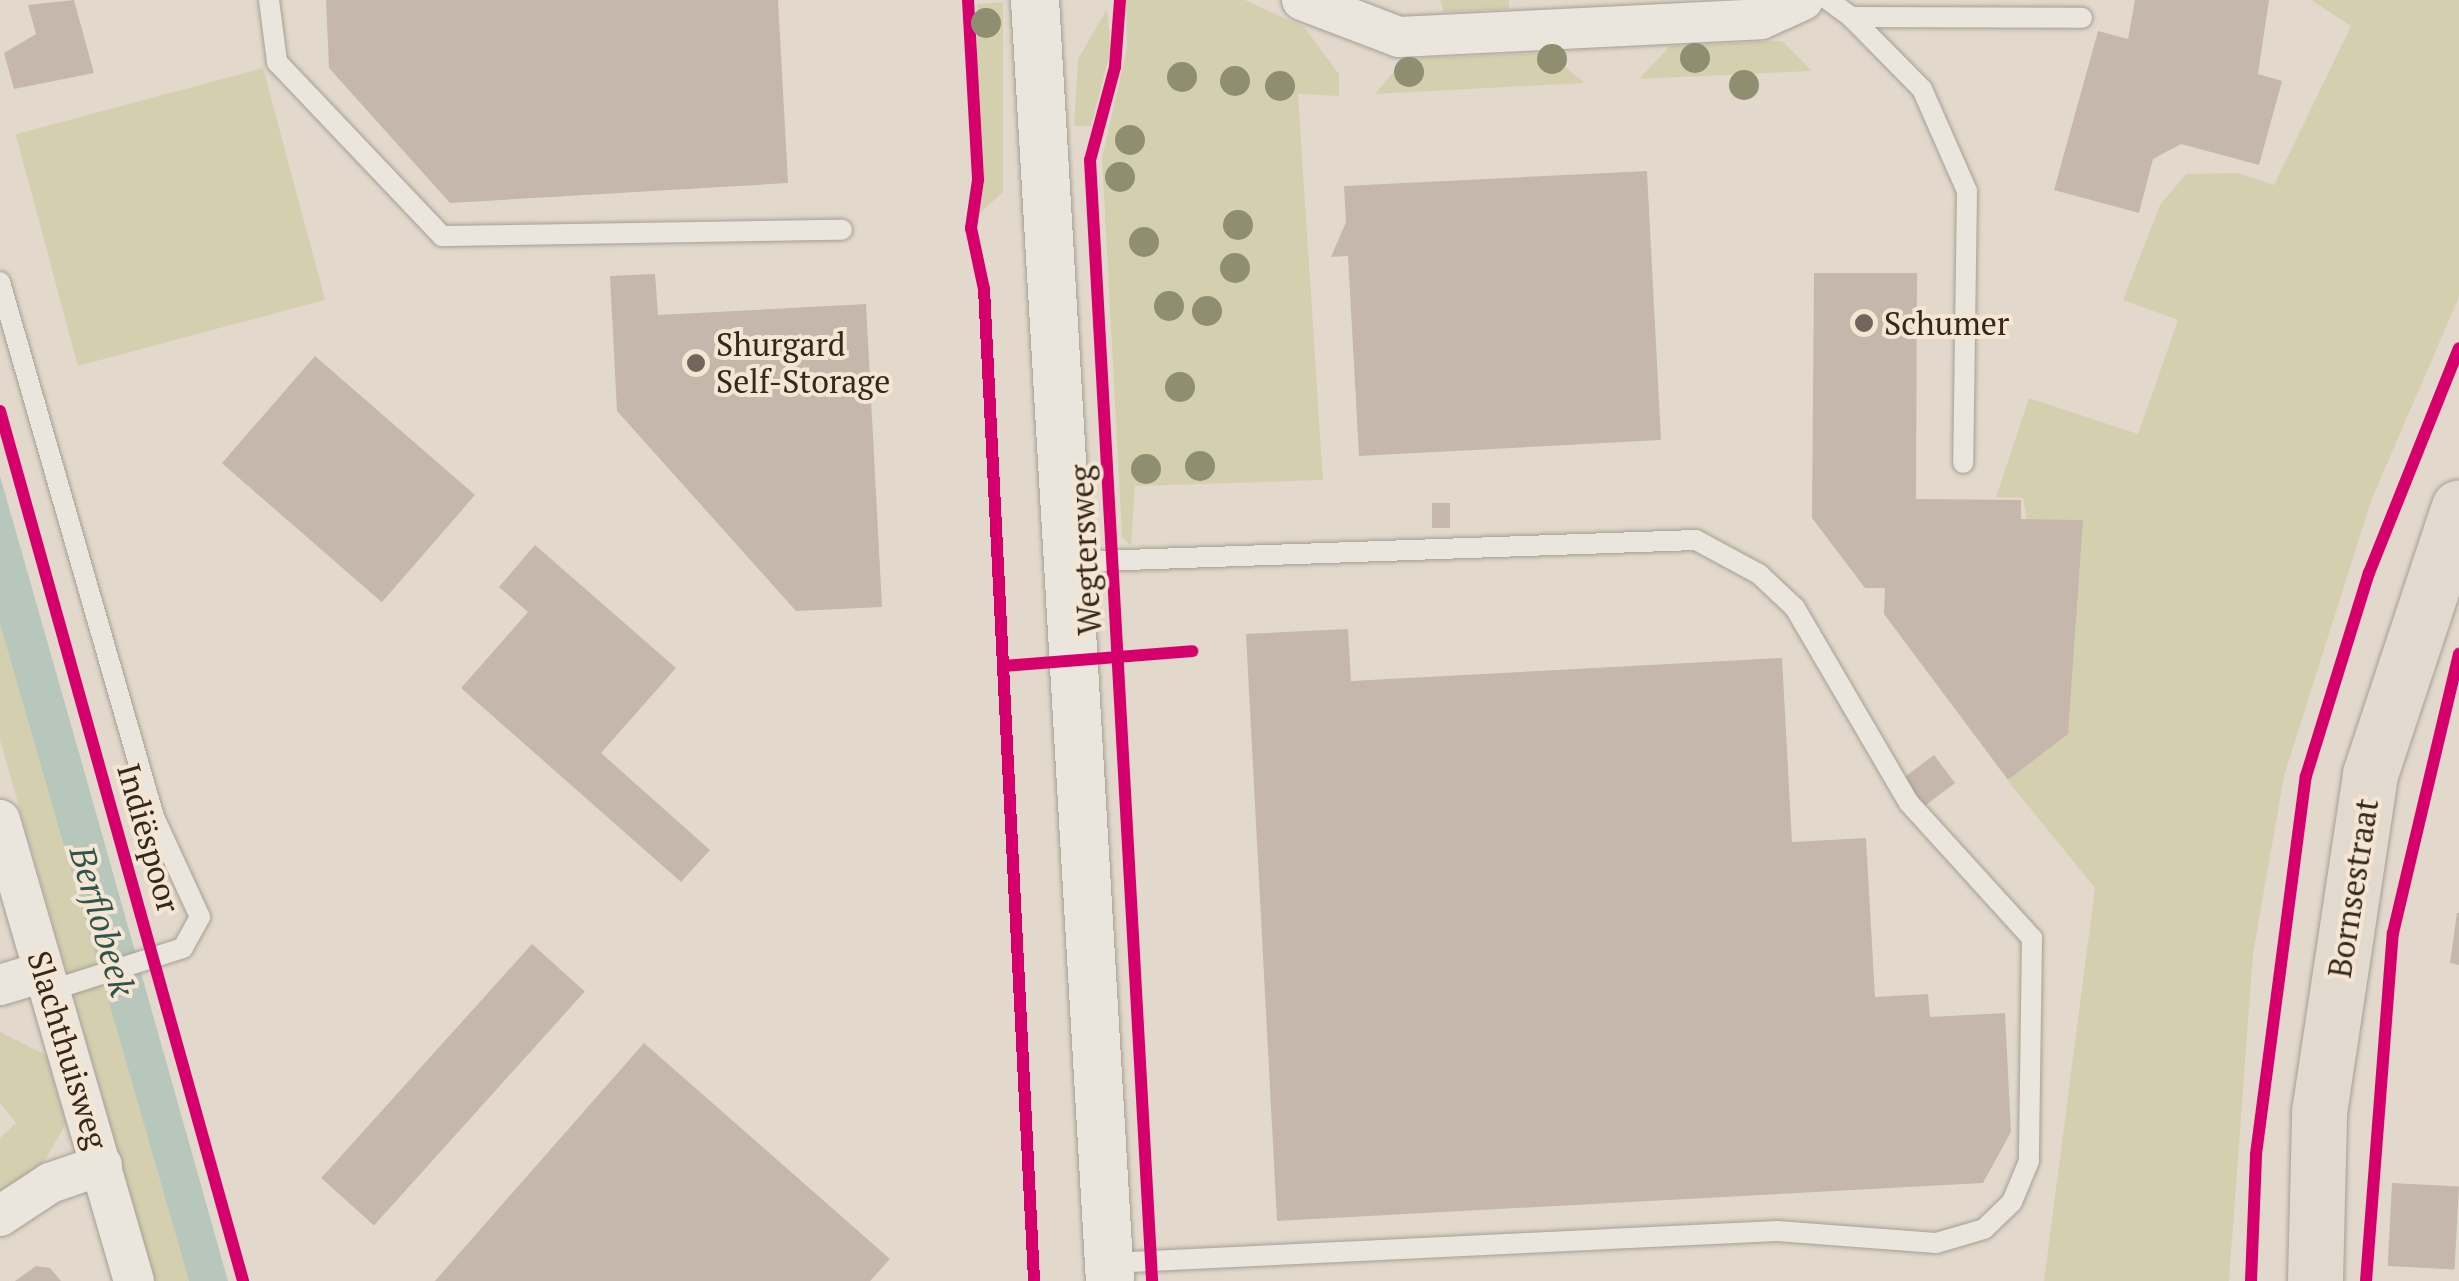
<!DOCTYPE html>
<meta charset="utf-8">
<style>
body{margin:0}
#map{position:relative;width:2459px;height:1281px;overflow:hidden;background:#e2d9cc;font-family:"PT Serif",serif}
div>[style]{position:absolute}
.green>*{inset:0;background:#d4d0af;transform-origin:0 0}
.water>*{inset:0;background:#b7c7bb}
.building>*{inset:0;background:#c6b7ad;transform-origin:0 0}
.roads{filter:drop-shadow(0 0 2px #a79e95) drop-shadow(0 0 2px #a79e95)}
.service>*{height:20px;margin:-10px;padding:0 10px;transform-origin:10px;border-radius:10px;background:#eae5dd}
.minor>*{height:40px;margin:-20px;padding:0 20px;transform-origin:20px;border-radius:20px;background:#eae5dd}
.tertiary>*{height:48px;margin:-24px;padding:0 24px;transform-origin:24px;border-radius:24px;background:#eae5dd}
.primary>*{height:55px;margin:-27.5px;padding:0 27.5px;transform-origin:27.5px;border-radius:27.5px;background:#e2dacf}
.cycleway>*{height:12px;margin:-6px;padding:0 6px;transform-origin:6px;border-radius:6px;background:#d6006c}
.trees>*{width:30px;height:30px;margin:-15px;border-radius:50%;background:#8f8e70}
.dots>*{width:28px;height:28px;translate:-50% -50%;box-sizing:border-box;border:5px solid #f4e6d2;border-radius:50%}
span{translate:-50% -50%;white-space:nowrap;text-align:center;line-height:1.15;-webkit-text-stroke:8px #f4e6d2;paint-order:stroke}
.poi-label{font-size:32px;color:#35261e}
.left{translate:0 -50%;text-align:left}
.street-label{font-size:32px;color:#35261e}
.water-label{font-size:35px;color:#2e554d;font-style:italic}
</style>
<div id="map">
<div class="green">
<div style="clip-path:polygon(1126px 0,1245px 0,1304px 27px,1339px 74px,1339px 96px,1298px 94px,1323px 480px,1135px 486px,1131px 546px,1122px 537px,1102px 158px,1127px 48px)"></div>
<div style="clip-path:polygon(1440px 0,1509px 0,1509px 9px,1444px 12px)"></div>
<div style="clip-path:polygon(2311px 0,2459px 0,2459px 297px,2371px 501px,2284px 776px,2253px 954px,2229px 1281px,2044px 1281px,2095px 888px,2008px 781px,2064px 731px,2023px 498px,1996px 497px,2029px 398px,2138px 434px,2178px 320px,2123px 300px,2160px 205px,2186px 174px,2238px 173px,2274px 185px,2351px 26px)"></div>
<div style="clip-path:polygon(1003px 2px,1003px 192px,978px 215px,977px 4px)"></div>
<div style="clip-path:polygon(1107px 9px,1111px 49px,1091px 126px,1074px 126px,1078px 59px)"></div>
<div style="clip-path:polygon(1782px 41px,1812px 71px,1639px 79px,1670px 46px)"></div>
<div style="clip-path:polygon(1541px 53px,1542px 62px,1559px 62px,1585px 83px,1375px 94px,1404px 59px)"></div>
<div style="left:263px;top:68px;width:240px;height:256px;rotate:75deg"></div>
<div style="clip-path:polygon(0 624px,189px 1281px,155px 1281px,0 740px)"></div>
<div style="clip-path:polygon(0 1032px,46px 1055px,66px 1124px,43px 1163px,0 1202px,0 1138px,16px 1123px,0 1103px)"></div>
</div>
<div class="water">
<div style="clip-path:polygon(0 476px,85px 774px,228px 1281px,189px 1281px,0 624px)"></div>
</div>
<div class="building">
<div style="clip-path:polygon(74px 0,94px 73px,14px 89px,4px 53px,36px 34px,28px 5px)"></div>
<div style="clip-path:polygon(326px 0,778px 0,788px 183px,450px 203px,329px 68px)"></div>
<div style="clip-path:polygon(2135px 0,2269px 0,2258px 74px,2282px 81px,2259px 165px,2181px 144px,2153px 159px,2139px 213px,2054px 190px,2098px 31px,2128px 39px)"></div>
<div style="clip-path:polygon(1647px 171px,1661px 440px,1359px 456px,1348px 256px,1331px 257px,1346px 222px,1344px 186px)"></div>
<div style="clip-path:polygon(1814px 273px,1917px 273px,1916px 499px,2021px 500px,2021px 519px,2083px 520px,2068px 734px,2008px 780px,1884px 614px,1885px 588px,1865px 588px,1812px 518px)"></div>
<div style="clip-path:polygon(655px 274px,658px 315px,866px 304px,882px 607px,796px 611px,617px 411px,610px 276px)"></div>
<div style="left:315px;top:356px;width:212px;height:142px;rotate:41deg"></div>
<div style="left:1432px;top:503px;width:18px;height:25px"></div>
<div style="clip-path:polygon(535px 545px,676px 668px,601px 753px,710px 850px,681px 882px,461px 688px,528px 612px,499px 587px)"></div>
<div style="clip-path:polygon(1348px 629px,1351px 681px,1782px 658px,1792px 842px,1866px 838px,1875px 997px,1928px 994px,1930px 1017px,2005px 1013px,2011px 1132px,1983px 1183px,1277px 1221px,1246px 634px)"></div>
<div style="left:1934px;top:755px;width:35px;height:41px;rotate:53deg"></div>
<div style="clip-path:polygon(2457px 913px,2459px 913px,2459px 965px,2450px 963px)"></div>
<div style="left:532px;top:944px;width:71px;height:315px;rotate:42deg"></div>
<div style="clip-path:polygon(644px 1043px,890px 1259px,870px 1281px,435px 1281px)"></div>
<div style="left:2392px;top:1183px;width:67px;height:83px;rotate:3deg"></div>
<div style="clip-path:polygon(36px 1266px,50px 1268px,61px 1281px,15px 1281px)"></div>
</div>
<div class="roads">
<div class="service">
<div style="left:269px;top:0;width:63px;rotate:82.6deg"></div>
<div style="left:277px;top:62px;width:240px;rotate:46.5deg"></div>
<div style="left:442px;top:236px;width:400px;rotate:-0.9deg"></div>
<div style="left:1828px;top:0;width:29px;rotate:36deg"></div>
<div style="left:1851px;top:17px;width:231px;rotate:0.2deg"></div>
<div style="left:1851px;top:17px;width:101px;rotate:45.4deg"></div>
<div style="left:1922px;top:89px;width:111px;rotate:66.2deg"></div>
<div style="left:1967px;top:191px;width:272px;rotate:90.8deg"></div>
<div style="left:0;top:282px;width:557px;rotate:73.94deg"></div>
<div style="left:154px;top:817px;width:110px;rotate:65.3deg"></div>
<div style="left:200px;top:917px;width:35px;rotate:119deg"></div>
<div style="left:183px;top:948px;width:141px;rotate:162.2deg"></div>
<div style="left:1069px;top:562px;width:627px;rotate:-2.01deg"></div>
<div style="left:1696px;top:540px;width:72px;rotate:28.4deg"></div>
<div style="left:1759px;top:574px;width:50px;rotate:43.4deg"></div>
<div style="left:1795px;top:608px;width:226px;rotate:59.7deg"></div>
<div style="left:1909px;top:803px;width:183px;rotate:47.7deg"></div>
<div style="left:2032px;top:938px;width:223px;rotate:90.8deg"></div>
<div style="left:2029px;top:1161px;width:44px;rotate:112.5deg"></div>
<div style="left:2012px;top:1202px;width:39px;rotate:136deg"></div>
<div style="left:1984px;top:1229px;width:50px;rotate:163.7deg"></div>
<div style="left:1936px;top:1243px;width:159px;rotate:-175.7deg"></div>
<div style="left:1777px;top:1231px;width:669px;rotate:177.26deg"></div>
</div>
<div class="minor">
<div style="left:1302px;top:0;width:104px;rotate:20.9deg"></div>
<div style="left:1399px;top:37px;width:362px;rotate:-2.8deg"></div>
<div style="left:1761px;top:19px;width:46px;rotate:-24.3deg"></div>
<div style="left:0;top:820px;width:480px;rotate:73.8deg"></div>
<div style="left:0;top:985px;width:45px;rotate:-16.8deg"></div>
<div style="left:0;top:1216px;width:60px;rotate:-33.4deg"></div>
<div style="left:50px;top:1183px;width:55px;rotate:-19.1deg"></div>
</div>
<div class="tertiary">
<div style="left:1035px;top:0;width:1283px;rotate:86.65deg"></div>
</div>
<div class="primary">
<div style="left:2315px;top:1281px;width:169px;rotate:-88.6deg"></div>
<div style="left:2319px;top:1112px;width:342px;rotate:-81.4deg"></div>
<div style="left:2370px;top:774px;width:281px;rotate:-71.6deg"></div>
</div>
</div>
<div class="cycleway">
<div style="left:968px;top:0;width:180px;rotate:86.8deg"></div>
<div style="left:978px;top:180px;width:49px;rotate:98.3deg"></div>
<div style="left:971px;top:228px;width:62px;rotate:78deg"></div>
<div style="left:984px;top:289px;width:993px;rotate:87.11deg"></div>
<div style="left:1120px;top:0;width:67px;rotate:94.3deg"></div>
<div style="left:1115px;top:67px;width:96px;rotate:105deg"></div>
<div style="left:1090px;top:160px;width:1123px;rotate:86.83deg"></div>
<div style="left:0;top:411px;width:903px;rotate:74.39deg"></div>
<div style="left:1003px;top:666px;width:190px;rotate:-4.5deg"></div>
<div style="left:2251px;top:1281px;width:127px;rotate:-87.7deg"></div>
<div style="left:2256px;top:1154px;width:381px;rotate:-82.5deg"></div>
<div style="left:2306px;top:776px;width:213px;rotate:-72.8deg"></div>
<div style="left:2369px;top:573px;width:242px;rotate:-68.2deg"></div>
<div style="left:2366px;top:1281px;width:349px;rotate:-85.6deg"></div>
<div style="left:2393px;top:933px;width:287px;rotate:-76.7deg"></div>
</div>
<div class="trees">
<div style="left:986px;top:23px"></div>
<div style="left:1695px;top:58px"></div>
<div style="left:1552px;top:59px"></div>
<div style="left:1409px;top:72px"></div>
<div style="left:1182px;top:77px"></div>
<div style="left:1235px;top:81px"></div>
<div style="left:1744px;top:85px"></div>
<div style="left:1280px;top:86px"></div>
<div style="left:1130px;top:140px"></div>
<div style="left:1120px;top:177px"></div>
<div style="left:1238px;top:225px"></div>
<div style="left:1144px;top:242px"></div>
<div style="left:1235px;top:268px"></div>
<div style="left:1169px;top:306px"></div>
<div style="left:1207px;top:311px"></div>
<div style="left:1180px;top:387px"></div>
<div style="left:1200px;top:466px"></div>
<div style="left:1146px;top:469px"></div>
</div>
<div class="dots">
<div style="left:1864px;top:323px;background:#72655b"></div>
<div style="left:696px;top:363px;background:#72655b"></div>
</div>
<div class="poi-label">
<span class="left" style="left:1884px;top:323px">Schumer</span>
<span class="left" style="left:716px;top:363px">Shurgard<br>Self-Storage</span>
</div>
<div class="street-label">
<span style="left:1085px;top:550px;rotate:-93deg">Wegtersweg</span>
<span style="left:149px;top:838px;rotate:74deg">Indiëspoor</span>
<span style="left:2353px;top:888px;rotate:-81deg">Bornsestraat</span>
<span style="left:68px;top:1050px;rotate:73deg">Slachthuisweg</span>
</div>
<div class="water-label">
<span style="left:103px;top:921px;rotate:74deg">Berflobeek</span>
</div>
</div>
